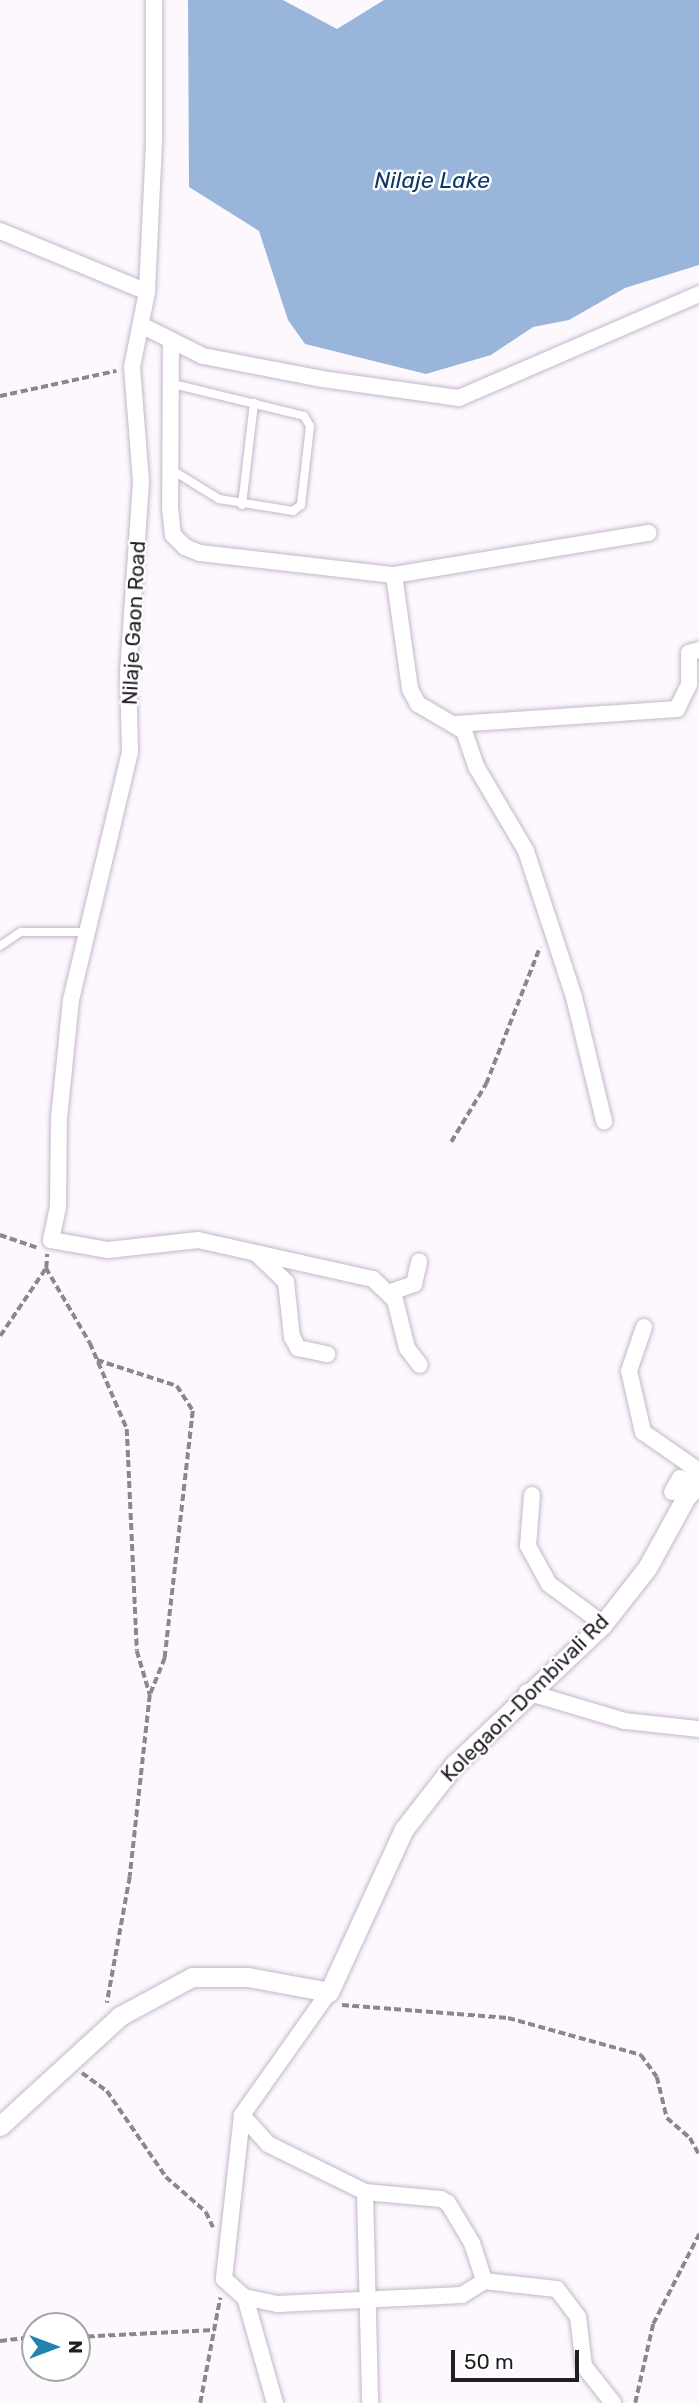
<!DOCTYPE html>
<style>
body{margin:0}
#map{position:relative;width:699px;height:2403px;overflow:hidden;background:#fcf8fd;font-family:Rubik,sans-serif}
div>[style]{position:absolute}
.water>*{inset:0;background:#99b6da}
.path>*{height:3.5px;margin-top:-1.75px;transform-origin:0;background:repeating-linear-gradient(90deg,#8c878e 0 7px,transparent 0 10.5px)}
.roads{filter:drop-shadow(0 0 2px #c6b6ca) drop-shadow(0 0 2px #c6b6ca)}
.service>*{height:8px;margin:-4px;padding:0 4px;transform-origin:4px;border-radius:4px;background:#fff}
.minor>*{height:16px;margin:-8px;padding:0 8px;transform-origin:8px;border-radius:8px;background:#fff}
.tertiary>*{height:19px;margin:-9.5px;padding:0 9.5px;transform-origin:9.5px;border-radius:9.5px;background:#fff}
span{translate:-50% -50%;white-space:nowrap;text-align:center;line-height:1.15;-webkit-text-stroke:5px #fff;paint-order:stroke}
.street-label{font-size:21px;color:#221c24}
.water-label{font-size:23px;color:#103865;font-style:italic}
.north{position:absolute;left:21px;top:2312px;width:70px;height:70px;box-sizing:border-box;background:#fff;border:2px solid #a7a4a7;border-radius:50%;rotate:90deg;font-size:19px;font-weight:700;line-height:28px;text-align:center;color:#221c24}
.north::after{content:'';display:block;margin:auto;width:24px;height:32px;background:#2183ae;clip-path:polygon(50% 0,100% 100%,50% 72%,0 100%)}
.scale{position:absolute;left:451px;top:2350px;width:128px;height:32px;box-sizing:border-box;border:4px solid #221c24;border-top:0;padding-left:9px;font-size:21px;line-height:24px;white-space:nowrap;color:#221c24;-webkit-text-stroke:5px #fff;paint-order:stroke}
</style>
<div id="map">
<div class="water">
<div style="clip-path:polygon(188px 0,283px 0,337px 29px,384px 0,699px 0,699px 265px,625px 288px,569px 320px,533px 327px,491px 355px,426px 374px,305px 344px,288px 320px,259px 231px,189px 187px)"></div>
</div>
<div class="path">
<div style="left:0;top:396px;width:119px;rotate:-12.2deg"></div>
<div style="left:451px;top:1142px;width:68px;rotate:-58.9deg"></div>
<div style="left:486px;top:1084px;width:147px;rotate:-68.5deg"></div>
<div style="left:0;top:1235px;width:40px;rotate:18.9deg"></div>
<div style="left:46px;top:1268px;width:87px;rotate:59.6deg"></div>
<div style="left:90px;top:1343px;width:94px;rotate:66.7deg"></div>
<div style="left:127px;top:1429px;width:222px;rotate:87.4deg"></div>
<div style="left:137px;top:1651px;width:46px;rotate:73.5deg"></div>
<div style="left:150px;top:1695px;width:183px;rotate:96.3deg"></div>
<div style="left:130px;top:1877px;width:128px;rotate:100.3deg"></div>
<div style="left:0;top:1336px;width:82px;rotate:-55.9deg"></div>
<div style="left:46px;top:1268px;width:14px;rotate:-86deg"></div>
<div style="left:97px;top:1360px;width:84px;rotate:18deg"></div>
<div style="left:177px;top:1386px;width:30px;rotate:57deg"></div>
<div style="left:193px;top:1411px;width:249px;rotate:96.5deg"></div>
<div style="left:165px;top:1658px;width:38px;rotate:112deg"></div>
<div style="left:342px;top:2005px;width:167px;rotate:4.5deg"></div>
<div style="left:508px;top:2018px;width:138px;rotate:15.5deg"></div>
<div style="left:641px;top:2055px;width:27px;rotate:54deg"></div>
<div style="left:657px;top:2077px;width:42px;rotate:76.3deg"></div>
<div style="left:667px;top:2118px;width:30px;rotate:41deg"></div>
<div style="left:690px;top:2138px;width:18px;rotate:61deg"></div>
<div style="left:82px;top:2073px;width:31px;rotate:36deg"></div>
<div style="left:107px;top:2091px;width:104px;rotate:55.5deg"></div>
<div style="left:166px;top:2177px;width:53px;rotate:41.2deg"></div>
<div style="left:206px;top:2212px;width:17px;rotate:65deg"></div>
<div style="left:77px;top:2337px;width:137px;rotate:-2.9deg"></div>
<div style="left:0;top:2341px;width:35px;rotate:-7deg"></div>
<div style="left:200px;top:2403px;width:107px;rotate:-79.2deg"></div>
<div style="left:635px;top:2403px;width:81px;rotate:-77.2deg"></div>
<div style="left:653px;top:2324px;width:101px;rotate:-62.9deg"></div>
</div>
<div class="roads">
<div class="service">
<div style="left:169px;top:383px;width:139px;rotate:13.7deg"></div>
<div style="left:304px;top:416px;width:12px;rotate:59deg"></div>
<div style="left:310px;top:426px;width:80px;rotate:96.5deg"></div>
<div style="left:301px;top:505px;width:10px;rotate:143deg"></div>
<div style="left:293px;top:511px;width:75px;rotate:-170.8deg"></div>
<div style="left:219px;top:499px;width:55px;rotate:-148.3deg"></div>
<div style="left:242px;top:505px;width:103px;rotate:-83.3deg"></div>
<div style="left:0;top:946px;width:25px;rotate:-34deg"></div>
<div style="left:21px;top:932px;width:66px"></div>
</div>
<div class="minor">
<div style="left:154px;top:0;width:143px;rotate:90deg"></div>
<div style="left:154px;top:143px;width:149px;rotate:92.7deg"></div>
<div style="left:147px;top:292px;width:76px;rotate:101.3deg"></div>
<div style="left:132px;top:367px;width:115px;rotate:85.5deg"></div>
<div style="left:141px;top:482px;width:192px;rotate:93.9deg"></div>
<div style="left:128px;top:674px;width:78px;rotate:88.5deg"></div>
<div style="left:130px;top:752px;width:255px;rotate:103.4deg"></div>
<div style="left:71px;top:1000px;width:120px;rotate:95.8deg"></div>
<div style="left:59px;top:1119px;width:88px;rotate:90.7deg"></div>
<div style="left:58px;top:1207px;width:34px;rotate:102deg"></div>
<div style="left:51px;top:1240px;width:58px;rotate:10deg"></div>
<div style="left:108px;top:1250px;width:91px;rotate:-6.3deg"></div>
<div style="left:198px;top:1240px;width:179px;rotate:12.6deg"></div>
<div style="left:373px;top:1279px;width:30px;rotate:44deg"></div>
<div style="left:395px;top:1300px;width:49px;rotate:76deg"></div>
<div style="left:407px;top:1348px;width:21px;rotate:53deg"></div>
<div style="left:0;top:231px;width:159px;rotate:22.5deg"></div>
<div style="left:143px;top:326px;width:67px;rotate:26.6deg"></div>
<div style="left:203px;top:356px;width:121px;rotate:10.9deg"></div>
<div style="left:322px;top:379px;width:138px;rotate:7.9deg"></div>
<div style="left:459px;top:398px;width:262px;rotate:-23.4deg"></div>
<div style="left:171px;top:340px;width:167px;rotate:90.3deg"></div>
<div style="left:170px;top:507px;width:28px;rotate:84deg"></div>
<div style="left:173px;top:535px;width:17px;rotate:45deg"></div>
<div style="left:185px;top:547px;width:16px;rotate:22deg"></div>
<div style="left:200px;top:553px;width:195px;rotate:6.5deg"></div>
<div style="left:394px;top:575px;width:258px;rotate:-9.4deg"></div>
<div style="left:394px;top:575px;width:115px;rotate:82deg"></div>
<div style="left:410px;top:689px;width:17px;rotate:62deg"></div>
<div style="left:418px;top:704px;width:53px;rotate:30.4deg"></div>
<div style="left:464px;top:731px;width:39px;rotate:71deg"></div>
<div style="left:477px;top:768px;width:96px;rotate:59.4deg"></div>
<div style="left:526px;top:851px;width:154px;rotate:71.8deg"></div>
<div style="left:574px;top:997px;width:128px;rotate:76.4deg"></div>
<div style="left:456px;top:724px;width:222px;rotate:-3.9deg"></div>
<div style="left:677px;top:709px;width:28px;rotate:-64deg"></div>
<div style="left:689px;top:684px;width:31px;rotate:-90deg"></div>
<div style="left:689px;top:653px;width:10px;rotate:-17deg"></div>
<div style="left:258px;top:1255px;width:39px;rotate:44deg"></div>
<div style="left:286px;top:1282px;width:55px;rotate:83.8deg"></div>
<div style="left:292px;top:1337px;width:13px;rotate:61deg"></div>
<div style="left:298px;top:1348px;width:30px;rotate:12deg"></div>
<div style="left:388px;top:1293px;width:28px;rotate:-19deg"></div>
<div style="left:414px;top:1284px;width:23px;rotate:-77deg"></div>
<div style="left:644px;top:1327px;width:46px;rotate:108.8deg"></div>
<div style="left:629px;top:1371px;width:63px;rotate:77.1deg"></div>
<div style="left:643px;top:1432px;width:68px;rotate:34.9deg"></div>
<div style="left:672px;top:1492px;width:16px;rotate:-60deg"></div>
<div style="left:680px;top:1478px;width:17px;rotate:21deg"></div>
<div style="left:532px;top:1495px;width:51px;rotate:94.5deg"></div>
<div style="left:528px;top:1546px;width:43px;rotate:61.1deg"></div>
<div style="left:549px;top:1584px;width:67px;rotate:36.5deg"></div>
<div style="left:527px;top:1692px;width:102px;rotate:16.5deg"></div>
<div style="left:625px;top:1721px;width:74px;rotate:6.2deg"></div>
<div style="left:329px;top:1992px;width:151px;rotate:125.3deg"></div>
<div style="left:242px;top:2115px;width:165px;rotate:96.3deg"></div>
<div style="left:224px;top:2279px;width:27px;rotate:42deg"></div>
<div style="left:244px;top:2297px;width:35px;rotate:12deg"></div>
<div style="left:278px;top:2304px;width:184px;rotate:-2.8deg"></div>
<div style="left:462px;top:2295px;width:26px;rotate:-32deg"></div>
<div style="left:484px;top:2281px;width:73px;rotate:6.3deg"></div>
<div style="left:557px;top:2289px;width:35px;rotate:53deg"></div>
<div style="left:578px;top:2317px;width:49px;rotate:83deg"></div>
<div style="left:584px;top:2366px;width:47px;rotate:51.9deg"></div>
<div style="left:242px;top:2115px;width:39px;rotate:48deg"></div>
<div style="left:268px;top:2144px;width:108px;rotate:26.3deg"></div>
<div style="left:365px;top:2192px;width:76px;rotate:5.3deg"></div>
<div style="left:441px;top:2199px;width:8px;rotate:30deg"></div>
<div style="left:448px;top:2203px;width:47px;rotate:59deg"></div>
<div style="left:472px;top:2243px;width:40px;rotate:72deg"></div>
<div style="left:365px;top:2192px;width:211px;rotate:88.6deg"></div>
<div style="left:245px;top:2297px;width:110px;rotate:74.2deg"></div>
</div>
<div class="tertiary">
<div style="left:0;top:2126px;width:163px;rotate:-42.5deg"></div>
<div style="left:120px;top:2016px;width:82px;rotate:-28.4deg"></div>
<div style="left:192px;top:1977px;width:56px"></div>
<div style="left:248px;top:1977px;width:82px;rotate:10.5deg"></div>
<div style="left:329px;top:1992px;width:179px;rotate:-65.3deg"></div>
<div style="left:404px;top:1829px;width:81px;rotate:-52deg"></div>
<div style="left:454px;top:1765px;width:205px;rotate:-43.4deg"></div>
<div style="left:603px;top:1624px;width:71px;rotate:-51.8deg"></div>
<div style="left:647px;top:1568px;width:81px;rotate:-61.2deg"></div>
<div style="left:686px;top:1497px;width:19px;rotate:-47deg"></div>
</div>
</div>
<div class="street-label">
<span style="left:134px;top:623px;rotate:-87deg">Nilaje Gaon Road</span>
<span style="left:525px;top:1698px;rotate:-45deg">Kolegaon-Dombivali Rd</span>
</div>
<div class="water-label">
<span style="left:432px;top:180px">Nilaje Lake</span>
</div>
<div class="north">N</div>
<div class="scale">50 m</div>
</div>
